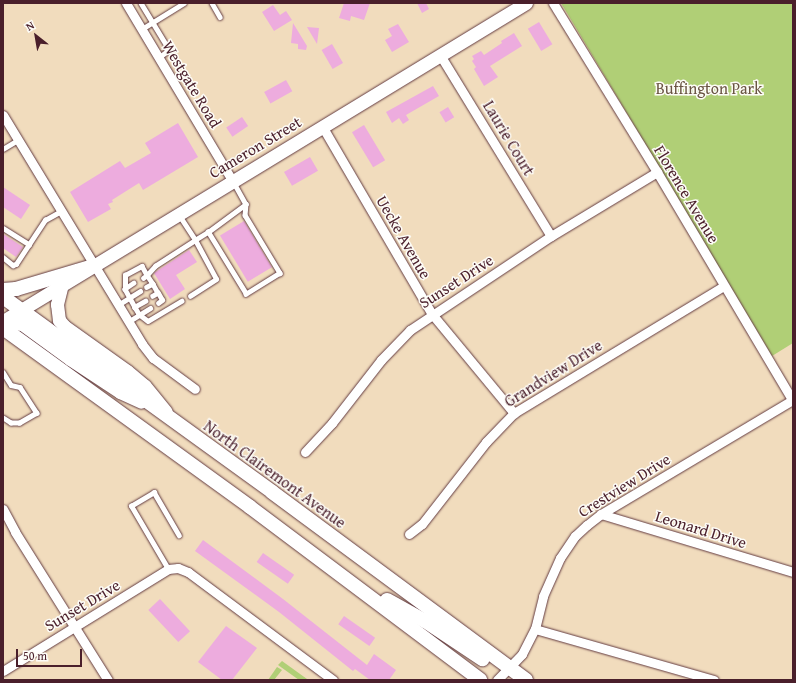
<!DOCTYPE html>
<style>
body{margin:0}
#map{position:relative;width:796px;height:683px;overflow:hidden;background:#f1dcbd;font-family:"Gentium Book Plus",serif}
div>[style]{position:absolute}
.green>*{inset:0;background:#b0cf76}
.building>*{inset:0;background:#edacde;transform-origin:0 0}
.roads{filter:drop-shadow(0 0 1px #633b41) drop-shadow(0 0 1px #633b41)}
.service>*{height:4.5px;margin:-2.25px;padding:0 2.25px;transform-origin:2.25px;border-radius:2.25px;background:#fff}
.minor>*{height:9px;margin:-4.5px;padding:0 4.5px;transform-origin:4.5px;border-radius:4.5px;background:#fff}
.secondary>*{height:13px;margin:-6.5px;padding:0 6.5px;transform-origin:6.5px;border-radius:6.5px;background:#fff}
.primary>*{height:14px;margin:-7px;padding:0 7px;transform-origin:7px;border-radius:7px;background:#fff}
span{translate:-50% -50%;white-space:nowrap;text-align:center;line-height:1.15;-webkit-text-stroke:3px #fdfcf7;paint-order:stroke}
.street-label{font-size:16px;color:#4a1f2b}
.park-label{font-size:16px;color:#695442}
.frame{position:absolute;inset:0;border:4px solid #4a1f2b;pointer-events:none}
.north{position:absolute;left:16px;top:16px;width:40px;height:40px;-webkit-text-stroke:3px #fdfcf7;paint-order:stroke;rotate:329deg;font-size:11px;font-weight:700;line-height:16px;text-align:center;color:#4a1f2b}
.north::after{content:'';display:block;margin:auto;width:14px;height:18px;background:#4a1f2b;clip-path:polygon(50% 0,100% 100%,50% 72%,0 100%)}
.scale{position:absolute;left:16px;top:649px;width:66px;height:18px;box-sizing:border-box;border:2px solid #4a1f2b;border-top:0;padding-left:5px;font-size:12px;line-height:14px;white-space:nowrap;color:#4a1f2b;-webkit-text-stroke:3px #fdfcf7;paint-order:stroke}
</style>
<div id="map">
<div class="green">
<div style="clip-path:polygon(561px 3px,793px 3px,793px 343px,772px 356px)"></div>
<div style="clip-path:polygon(282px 661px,307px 679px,306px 680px,299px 680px,278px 665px)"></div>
<div style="clip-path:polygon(277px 667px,282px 670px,274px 680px,268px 680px)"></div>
</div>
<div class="building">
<div style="clip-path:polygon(344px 3px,370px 3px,364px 20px,351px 16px,350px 21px,339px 18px)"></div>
<div style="clip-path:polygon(417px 3px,426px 3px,429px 9px,422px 13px)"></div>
<div style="clip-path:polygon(273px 5px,280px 15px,286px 11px,292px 20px,274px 31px,262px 12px)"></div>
<div style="left:539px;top:22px;width:26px;height:13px;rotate:59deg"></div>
<div style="clip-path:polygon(293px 23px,307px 46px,306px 50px,298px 49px,298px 44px,291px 43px)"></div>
<div style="clip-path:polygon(398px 24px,409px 42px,392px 52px,385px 40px,392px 36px,388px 29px)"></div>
<div style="clip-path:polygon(307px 27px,319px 28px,317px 44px)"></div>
<div style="clip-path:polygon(514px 33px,522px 46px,490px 66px,498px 77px,484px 86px,474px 69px,476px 67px,472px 61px,474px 59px,472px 56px,481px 51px,484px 55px,502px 43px,501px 41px)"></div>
<div style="left:332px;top:44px;width:22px;height:12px;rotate:60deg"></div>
<div style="left:286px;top:80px;width:13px;height:25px;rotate:61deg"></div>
<div style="clip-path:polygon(433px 86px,439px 96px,406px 115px,409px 120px,403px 124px,399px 118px,392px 123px,386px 112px)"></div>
<div style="left:448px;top:107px;width:12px;height:10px;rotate:59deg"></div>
<div style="left:242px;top:117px;width:11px;height:19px;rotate:56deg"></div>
<div style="clip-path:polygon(178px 123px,198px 157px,143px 190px,139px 183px,112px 200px,113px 202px,108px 204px,111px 209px,88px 222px,70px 192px,120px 161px,125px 168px,151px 153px,145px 143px)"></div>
<div style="left:364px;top:125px;width:41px;height:14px;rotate:59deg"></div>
<div style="left:310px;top:157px;width:16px;height:30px;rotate:60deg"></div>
<div style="clip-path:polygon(3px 187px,30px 205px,21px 219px,3px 207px)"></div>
<div style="left:244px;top:221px;width:54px;height:28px;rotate:59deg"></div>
<div style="clip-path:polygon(3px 234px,23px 247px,16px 257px,3px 248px)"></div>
<div style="clip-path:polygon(189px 250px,197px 262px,176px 275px,185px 289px,170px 299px,154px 273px)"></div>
<div style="clip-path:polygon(203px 540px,283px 599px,367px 665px,374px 654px,396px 670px,389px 680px,370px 680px,355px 669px,353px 671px,279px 612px,195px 551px)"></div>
<div style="left:263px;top:553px;width:38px;height:11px;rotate:35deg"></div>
<div style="left:160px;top:599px;width:44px;height:16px;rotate:47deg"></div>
<div style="left:344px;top:616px;width:38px;height:10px;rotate:35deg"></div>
<div style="clip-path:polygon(226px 626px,257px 648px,232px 680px,222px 680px,198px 662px)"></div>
</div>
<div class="roads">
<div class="service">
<div style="left:141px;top:3px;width:50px;rotate:58.8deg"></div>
<div style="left:167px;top:46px;width:6px;rotate:90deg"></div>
<div style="left:167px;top:52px;width:10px;rotate:143deg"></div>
<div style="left:212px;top:3px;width:16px;rotate:60deg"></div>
<div style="left:142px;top:29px;width:49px;rotate:-31.8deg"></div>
<div style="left:3px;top:149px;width:17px;rotate:-31deg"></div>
<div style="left:233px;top:181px;width:26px;rotate:61deg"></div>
<div style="left:246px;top:204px;width:11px;rotate:95deg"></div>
<div style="left:245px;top:215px;width:68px;rotate:58.9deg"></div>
<div style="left:280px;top:273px;width:40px;rotate:148deg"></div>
<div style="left:246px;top:294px;width:73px;rotate:-121.5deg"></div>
<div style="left:208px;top:232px;width:47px;rotate:-36.4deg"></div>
<div style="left:3px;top:228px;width:31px;rotate:32deg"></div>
<div style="left:3px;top:257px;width:13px;rotate:39deg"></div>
<div style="left:13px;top:265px;width:3px;rotate:-18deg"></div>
<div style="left:16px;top:264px;width:53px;rotate:-56.6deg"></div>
<div style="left:45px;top:220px;width:18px;rotate:-29deg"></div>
<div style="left:143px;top:278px;width:5px;rotate:-37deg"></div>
<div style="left:147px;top:275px;width:11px;rotate:56deg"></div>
<div style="left:153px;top:284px;width:7px;rotate:153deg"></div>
<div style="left:134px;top:283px;width:11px;rotate:146deg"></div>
<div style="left:125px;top:289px;width:21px;rotate:61deg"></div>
<div style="left:153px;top:284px;width:10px;rotate:61deg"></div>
<div style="left:158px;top:293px;width:6px;rotate:149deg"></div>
<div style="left:125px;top:289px;width:14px;rotate:-90deg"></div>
<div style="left:125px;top:275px;width:19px;rotate:-28deg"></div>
<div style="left:142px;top:266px;width:10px;rotate:61deg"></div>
<div style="left:147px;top:275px;width:12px;rotate:-48deg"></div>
<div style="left:155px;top:266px;width:48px;rotate:-33deg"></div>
<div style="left:195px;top:240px;width:30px;rotate:-123deg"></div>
<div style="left:190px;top:296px;width:31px;rotate:-33deg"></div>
<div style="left:216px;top:279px;width:44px;rotate:-118.3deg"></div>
<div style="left:195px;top:240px;width:15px;rotate:-32deg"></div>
<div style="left:146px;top:301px;width:13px;rotate:151deg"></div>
<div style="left:135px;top:307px;width:8px;rotate:60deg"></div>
<div style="left:139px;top:314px;width:11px;rotate:38deg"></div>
<div style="left:148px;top:321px;width:39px;rotate:-31deg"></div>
<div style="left:158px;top:303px;width:5px;rotate:-37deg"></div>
<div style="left:162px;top:300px;width:8px;rotate:-120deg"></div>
<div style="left:118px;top:305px;width:26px;rotate:-32deg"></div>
<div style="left:128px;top:322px;width:26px;rotate:-32deg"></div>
<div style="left:3px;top:372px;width:15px;rotate:58deg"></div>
<div style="left:11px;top:385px;width:9px;rotate:13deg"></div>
<div style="left:20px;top:387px;width:31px;rotate:57deg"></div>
<div style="left:37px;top:413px;width:20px;rotate:150deg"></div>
<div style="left:20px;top:423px;width:9px;rotate:180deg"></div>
<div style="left:11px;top:423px;width:9px;rotate:-148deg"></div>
<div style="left:168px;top:569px;width:73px;rotate:-120.4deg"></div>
<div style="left:131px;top:506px;width:27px;rotate:-31deg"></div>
<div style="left:154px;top:492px;width:50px;rotate:59.8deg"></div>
</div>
<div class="minor">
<div style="left:126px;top:3px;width:206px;rotate:59.1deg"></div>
<div style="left:553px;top:3px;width:198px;rotate:58.4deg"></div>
<div style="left:657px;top:172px;width:266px;rotate:59.3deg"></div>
<div style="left:440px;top:55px;width:212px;rotate:58.5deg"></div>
<div style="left:3px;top:115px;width:268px;rotate:58.7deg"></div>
<div style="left:142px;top:344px;width:18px;rotate:52deg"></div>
<div style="left:153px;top:358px;width:52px;rotate:36.4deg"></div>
<div style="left:322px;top:126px;width:218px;rotate:59.7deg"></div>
<div style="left:432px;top:314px;width:129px;rotate:50.4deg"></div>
<div style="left:305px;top:452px;width:40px;rotate:-47deg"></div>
<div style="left:332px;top:423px;width:80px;rotate:-52.1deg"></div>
<div style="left:381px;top:360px;width:42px;rotate:-46deg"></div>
<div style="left:410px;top:330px;width:169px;rotate:-33.7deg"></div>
<div style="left:551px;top:236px;width:124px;rotate:-31.1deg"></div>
<div style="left:3px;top:509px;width:26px;rotate:62deg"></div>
<div style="left:15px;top:532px;width:175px;rotate:57.9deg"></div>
<div style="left:601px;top:514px;width:201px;rotate:16.8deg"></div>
<div style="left:409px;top:534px;width:16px;rotate:-38deg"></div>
<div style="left:422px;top:524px;width:104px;rotate:-52deg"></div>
<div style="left:486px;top:442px;width:40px;rotate:-46deg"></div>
<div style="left:514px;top:413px;width:245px;rotate:-31.2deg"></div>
<div style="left:535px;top:629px;width:186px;rotate:15.9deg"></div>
<div style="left:3px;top:671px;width:194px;rotate:-31.7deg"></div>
<div style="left:168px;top:569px;width:10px;rotate:-6deg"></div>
<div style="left:178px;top:568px;width:11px;rotate:22deg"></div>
<div style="left:188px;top:572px;width:181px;rotate:36.7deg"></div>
<div style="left:497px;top:680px;width:36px;rotate:-46deg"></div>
<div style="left:522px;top:654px;width:28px;rotate:-63deg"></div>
<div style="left:535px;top:629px;width:34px;rotate:-76deg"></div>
<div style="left:543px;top:596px;width:42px;rotate:-65.9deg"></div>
<div style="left:560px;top:558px;width:27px;rotate:-56deg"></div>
<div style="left:575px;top:536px;width:16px;rotate:-43deg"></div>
<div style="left:587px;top:525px;width:18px;rotate:-38deg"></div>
<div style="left:601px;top:514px;width:222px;rotate:-30.8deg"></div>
</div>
<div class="secondary">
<div style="left:62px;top:284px;width:21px;rotate:104deg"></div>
<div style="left:57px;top:304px;width:16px;rotate:83deg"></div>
<div style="left:59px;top:320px;width:8px;rotate:50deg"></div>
<div style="left:64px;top:326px;width:77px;rotate:35.5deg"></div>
<div style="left:127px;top:371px;width:23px;rotate:40deg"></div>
<div style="left:145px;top:386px;width:33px;rotate:51deg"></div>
<div style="left:3px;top:321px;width:612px;rotate:-31.3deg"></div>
<div style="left:3px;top:323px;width:5px;rotate:-11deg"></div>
<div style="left:8px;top:322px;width:14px;rotate:8deg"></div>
<div style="left:22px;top:324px;width:59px;rotate:36.1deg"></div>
<div style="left:70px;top:359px;width:60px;rotate:33.4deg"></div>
<div style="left:120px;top:392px;width:23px;rotate:25deg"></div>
</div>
<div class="primary">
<div style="left:3px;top:290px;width:13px;rotate:-4deg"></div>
<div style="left:16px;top:289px;width:80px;rotate:-16.6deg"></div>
<div style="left:3px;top:297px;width:332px;rotate:35.9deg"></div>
<div style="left:272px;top:492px;width:316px;rotate:36.5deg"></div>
<div style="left:3px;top:328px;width:305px;rotate:35.9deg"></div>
<div style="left:250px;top:507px;width:288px;rotate:36.9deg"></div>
<div style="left:387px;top:600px;width:43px;rotate:28.9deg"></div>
<div style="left:425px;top:621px;width:69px;rotate:33.7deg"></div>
</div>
</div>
<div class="street-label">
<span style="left:192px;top:84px;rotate:59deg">Westgate Road</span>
<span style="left:509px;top:138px;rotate:59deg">Laurie Court</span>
<span style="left:255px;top:147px;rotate:-31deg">Cameron Street</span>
<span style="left:687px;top:194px;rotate:59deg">Florence Avenue</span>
<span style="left:404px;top:237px;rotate:60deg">Uecke Avenue</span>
<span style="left:456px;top:281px;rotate:-33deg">Sunset Drive</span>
<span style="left:553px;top:373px;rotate:-32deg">Grandview Drive</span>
<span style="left:275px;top:474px;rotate:36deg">North Clairemont Avenue</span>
<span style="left:624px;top:485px;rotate:-32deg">Crestview Drive</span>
<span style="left:701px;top:529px;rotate:17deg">Leonard Drive</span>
<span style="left:82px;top:605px;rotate:-31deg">Sunset Drive</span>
</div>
<div class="park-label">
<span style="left:709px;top:88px">Buffington Park</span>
</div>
<div class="frame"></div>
<div class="north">N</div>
<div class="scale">50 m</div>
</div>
